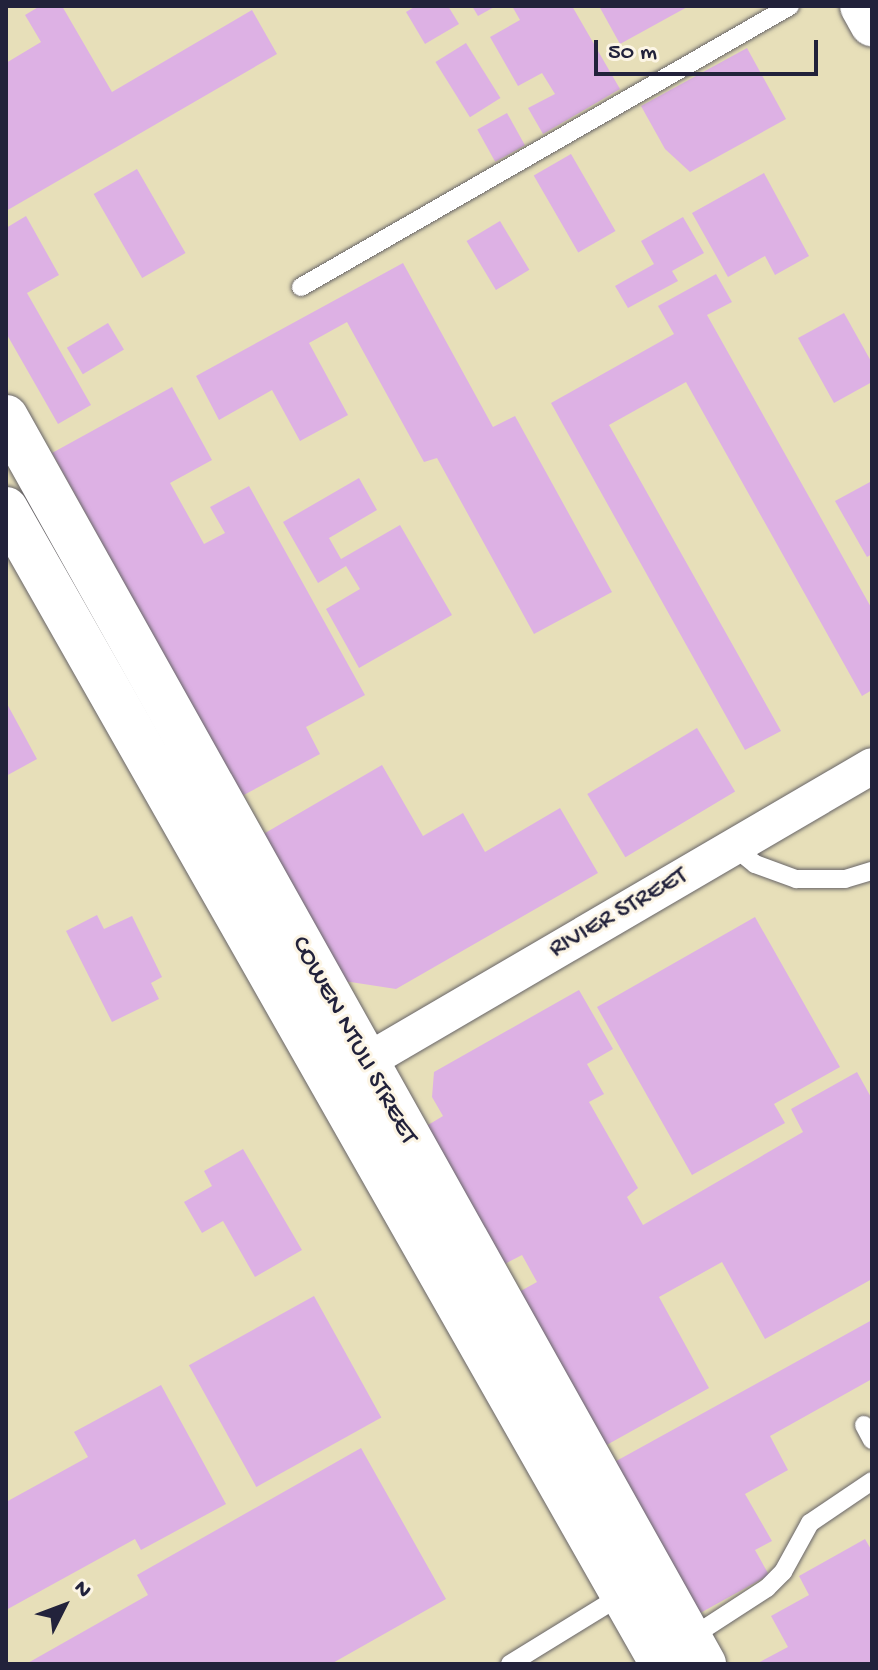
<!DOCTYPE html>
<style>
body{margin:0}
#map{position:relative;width:878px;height:1670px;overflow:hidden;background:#e7dfb9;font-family:"Gochi Hand",sans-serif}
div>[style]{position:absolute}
.building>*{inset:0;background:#ddb1e4;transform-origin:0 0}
.roads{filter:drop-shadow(0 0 2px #676467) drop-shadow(0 0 2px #676467)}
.service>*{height:18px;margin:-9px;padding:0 9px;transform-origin:9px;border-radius:9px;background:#fff}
.minor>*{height:36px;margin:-18px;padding:0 18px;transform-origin:18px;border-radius:18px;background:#fff}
.tertiary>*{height:44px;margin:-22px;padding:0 22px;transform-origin:22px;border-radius:22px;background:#fff}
.trunk>*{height:44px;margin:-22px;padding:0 22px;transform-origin:22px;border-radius:22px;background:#fff}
span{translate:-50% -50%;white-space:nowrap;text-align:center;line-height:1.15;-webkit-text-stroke:6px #fcf5e5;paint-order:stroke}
.street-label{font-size:26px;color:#22223b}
.frame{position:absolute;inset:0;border:8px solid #22223b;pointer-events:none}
.north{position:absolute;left:24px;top:1566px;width:80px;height:80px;-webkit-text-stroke:6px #fcf5e5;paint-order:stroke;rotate:48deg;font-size:22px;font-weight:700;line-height:32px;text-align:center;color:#22223b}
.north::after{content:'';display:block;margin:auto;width:28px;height:36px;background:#22223b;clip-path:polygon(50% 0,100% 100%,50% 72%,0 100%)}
.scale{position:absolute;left:594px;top:40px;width:224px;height:36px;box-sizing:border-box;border:4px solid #22223b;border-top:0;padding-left:10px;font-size:24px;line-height:28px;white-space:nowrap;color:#22223b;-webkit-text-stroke:6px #fcf5e5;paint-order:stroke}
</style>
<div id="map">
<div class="building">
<div style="clip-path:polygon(40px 6px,62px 6px,112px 92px,252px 10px,277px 54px,6px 211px,6px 63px,41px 42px,25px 15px)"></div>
<div style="clip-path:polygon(416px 6px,448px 6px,459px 24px,425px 44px,406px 12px)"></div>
<div style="clip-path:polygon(472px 6px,496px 6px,478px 16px)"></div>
<div style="clip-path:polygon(512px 6px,572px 6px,620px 89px,543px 134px,528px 108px,555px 94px,542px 73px,518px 86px,490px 37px,520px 20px)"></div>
<div style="clip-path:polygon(599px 6px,689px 6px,620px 44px)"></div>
<div style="left:466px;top:43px;width:65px;height:36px;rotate:58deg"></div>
<div style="clip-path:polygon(747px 48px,786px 119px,690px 172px,665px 149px,641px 106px)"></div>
<div style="left:507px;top:113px;width:37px;height:34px;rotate:61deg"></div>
<div style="left:571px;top:154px;width:89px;height:43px;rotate:60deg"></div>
<div style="left:137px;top:169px;width:97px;height:50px;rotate:60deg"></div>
<div style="clip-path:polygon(764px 173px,809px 256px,775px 275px,765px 256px,728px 277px,692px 213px)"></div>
<div style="clip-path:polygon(26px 216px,59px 275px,27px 293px,91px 405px,58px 424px,6px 333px,6px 228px)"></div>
<div style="clip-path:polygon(683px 217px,704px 253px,672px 271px,678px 281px,628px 308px,615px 286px,654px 264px,641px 241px)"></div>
<div style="left:500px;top:221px;width:57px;height:39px;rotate:59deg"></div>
<div style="clip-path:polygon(403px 263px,493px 427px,515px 416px,612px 592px,534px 634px,437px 458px,424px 462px,347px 322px,309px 343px,348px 415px,300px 441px,272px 390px,219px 420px,196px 376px)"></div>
<div style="clip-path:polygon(716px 274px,732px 302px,707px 315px,872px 609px,872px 690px,862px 696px,686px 382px,609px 425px,781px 731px,745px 750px,551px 403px,674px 334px,658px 306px)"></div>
<div style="clip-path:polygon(844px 313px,872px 363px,872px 382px,834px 403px,798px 338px)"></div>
<div style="left:108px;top:323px;width:31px;height:48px;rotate:59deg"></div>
<div style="clip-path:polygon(172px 387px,212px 460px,170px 483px,204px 544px,225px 533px,210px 507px,249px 486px,365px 695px,306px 727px,320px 754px,242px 796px,52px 453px)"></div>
<div style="clip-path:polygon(359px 478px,377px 510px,329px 538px,341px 559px,400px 525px,452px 615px,359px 668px,326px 609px,360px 589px,346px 566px,318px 583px,283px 522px)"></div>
<div style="clip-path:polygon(870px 482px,872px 554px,867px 557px,835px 501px)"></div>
<div style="clip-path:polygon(6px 702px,37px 759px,6px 776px)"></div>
<div style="left:697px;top:728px;width:74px;height:128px;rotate:59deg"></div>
<div style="clip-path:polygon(382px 765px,423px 836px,463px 813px,485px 852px,560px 808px,598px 873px,396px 989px,344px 981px,260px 836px)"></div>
<div style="clip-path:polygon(97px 915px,104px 929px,132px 916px,162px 977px,151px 983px,159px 999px,112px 1022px,66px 931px)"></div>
<div style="clip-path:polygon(755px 917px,840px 1067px,774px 1104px,785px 1123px,692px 1175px,597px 1007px)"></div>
<div style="clip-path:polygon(579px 990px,613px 1049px,587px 1064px,604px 1094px,589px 1102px,638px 1188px,627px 1197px,643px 1225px,803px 1132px,791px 1109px,857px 1072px,872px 1099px,872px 1279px,765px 1339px,722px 1262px,659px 1297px,709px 1388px,603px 1447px,517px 1293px,537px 1282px,522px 1255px,501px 1266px,423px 1128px,443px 1116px,432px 1097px,434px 1072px)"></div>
<div style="clip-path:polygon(243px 1149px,302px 1250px,255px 1277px,223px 1221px,202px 1233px,184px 1202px,212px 1186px,204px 1171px)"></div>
<div style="left:314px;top:1296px;width:139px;height:143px;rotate:61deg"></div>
<div style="clip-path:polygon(872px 1320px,872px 1379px,770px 1436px,788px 1470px,745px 1494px,772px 1541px,755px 1550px,769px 1575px,693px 1617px,609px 1465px)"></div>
<div style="clip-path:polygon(161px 1385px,226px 1504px,141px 1550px,135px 1539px,6px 1610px,6px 1502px,88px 1457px,74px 1432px)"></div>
<div style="clip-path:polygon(361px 1448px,446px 1599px,331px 1664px,26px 1664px,148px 1595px,137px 1575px)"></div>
<div style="clip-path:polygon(865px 1539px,872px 1551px,872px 1662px,756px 1664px,788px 1647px,771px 1616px,809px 1595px,799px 1576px)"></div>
</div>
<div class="roads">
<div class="service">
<div style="left:301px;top:287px;width:564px;rotate:-29.88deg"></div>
<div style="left:734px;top:847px;width:27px;rotate:39deg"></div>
<div style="left:755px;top:864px;width:44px;rotate:20.1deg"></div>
<div style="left:796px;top:879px;width:49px"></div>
<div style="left:845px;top:879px;width:28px;rotate:-17deg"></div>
<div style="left:864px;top:1425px;width:17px;rotate:62deg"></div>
<div style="left:690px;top:1638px;width:92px;rotate:-33deg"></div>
<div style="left:767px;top:1588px;width:23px;rotate:-45deg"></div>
<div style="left:783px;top:1572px;width:56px;rotate:-61.1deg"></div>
<div style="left:810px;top:1523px;width:75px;rotate:-34.1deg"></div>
<div style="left:510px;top:1664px;width:134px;rotate:-31.6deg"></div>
</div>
<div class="minor">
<div style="left:345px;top:1074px;width:610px;rotate:-30.3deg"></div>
</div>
<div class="tertiary">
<div style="left:862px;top:6px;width:21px;rotate:61deg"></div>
</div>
<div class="trunk">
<div style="left:6px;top:417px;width:1429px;rotate:60.76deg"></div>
<div style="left:6px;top:509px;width:1328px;rotate:60.4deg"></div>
</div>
</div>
<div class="street-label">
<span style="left:619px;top:914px;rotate:-30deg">RIVIER STREET</span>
<span style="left:353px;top:1041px;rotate:61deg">COWEN NTULI STREET</span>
</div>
<div class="frame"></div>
<div class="north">N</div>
<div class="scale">50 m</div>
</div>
